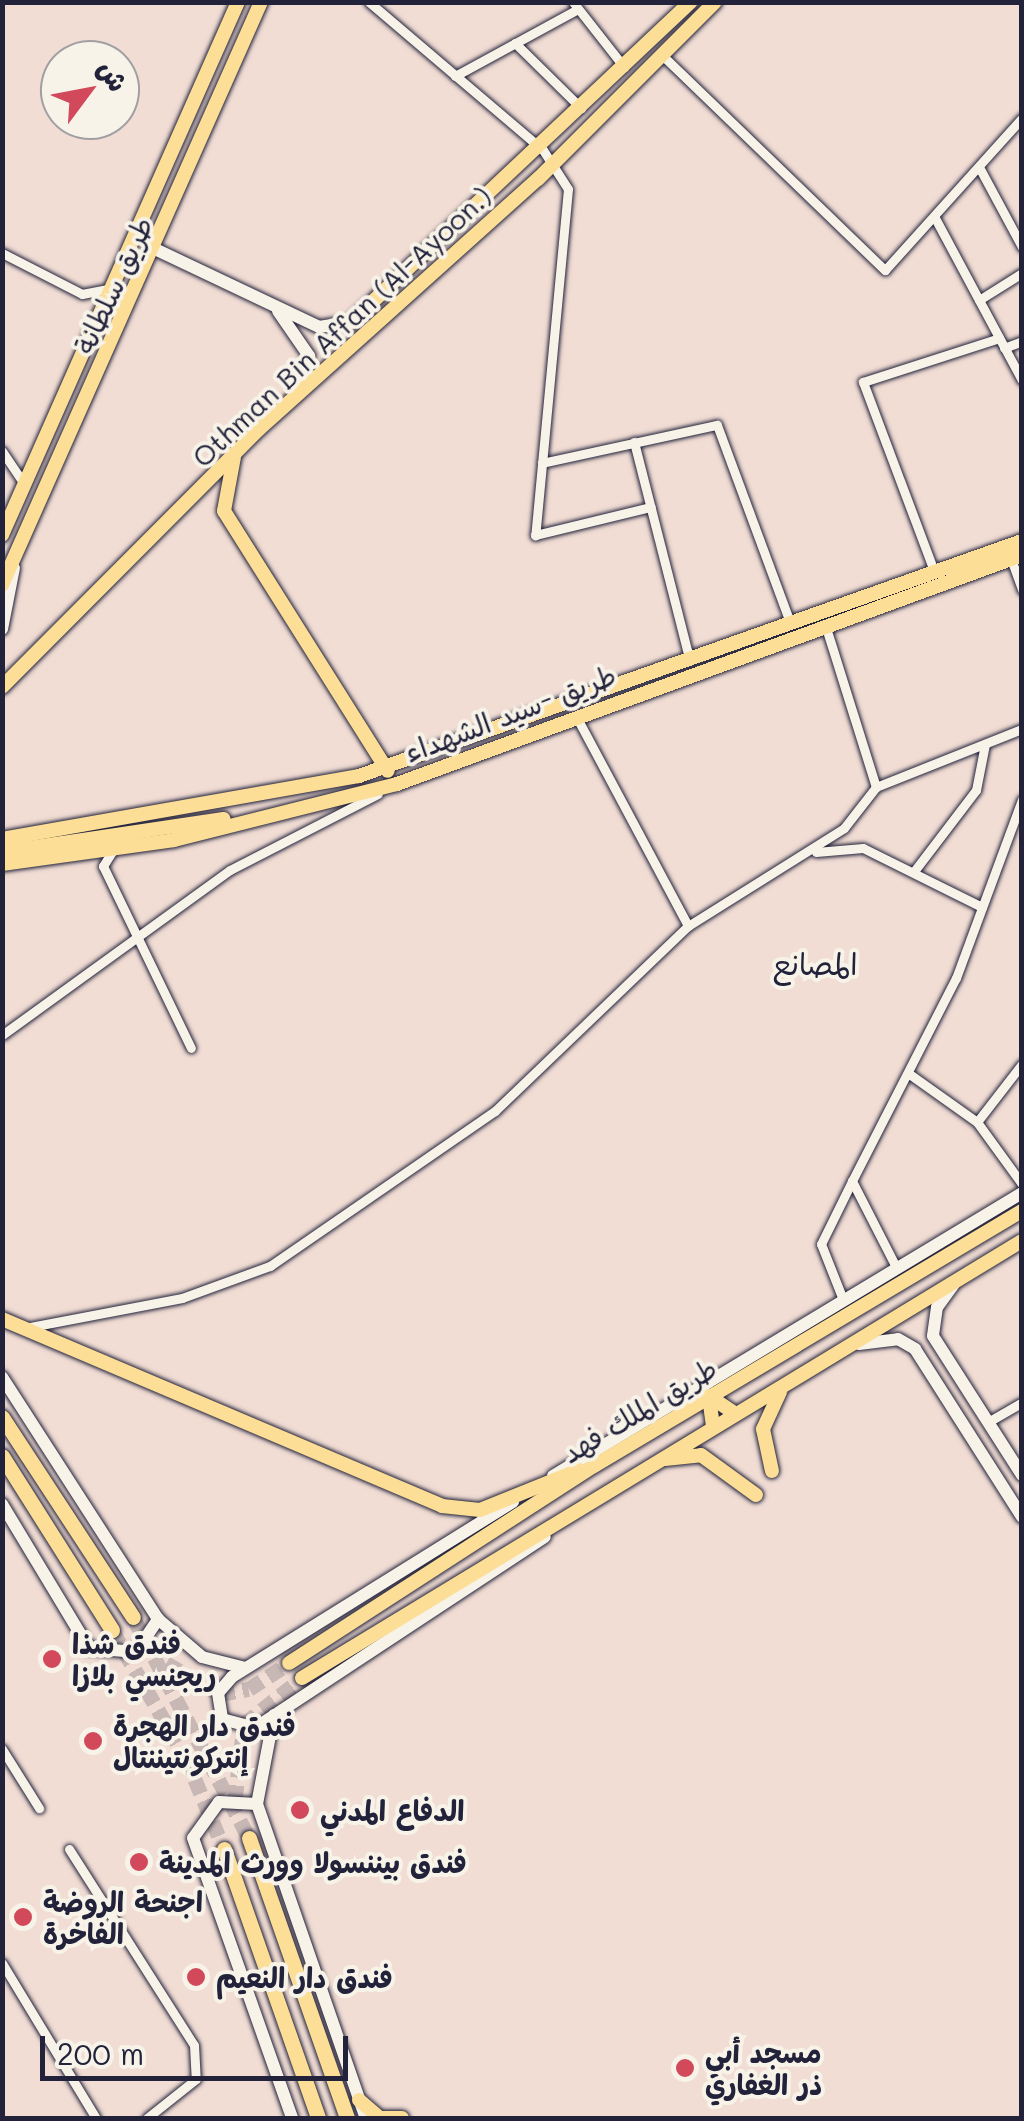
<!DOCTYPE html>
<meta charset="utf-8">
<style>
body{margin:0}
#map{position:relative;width:1024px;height:2121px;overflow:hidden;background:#f1ddd4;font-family:Mali,"Playpen Sans Arabic",sans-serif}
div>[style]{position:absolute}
.highway-tunnel>*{height:15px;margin-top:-7.5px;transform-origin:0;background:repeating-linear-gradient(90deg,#c8b8b5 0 15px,transparent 0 23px)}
.roads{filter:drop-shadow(0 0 2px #22223b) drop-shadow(0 0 2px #22223b)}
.street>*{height:9px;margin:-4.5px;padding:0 4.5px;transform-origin:4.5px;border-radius:4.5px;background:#f7f3e8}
.secondary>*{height:12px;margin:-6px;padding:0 6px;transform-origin:6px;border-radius:6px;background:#f7f3e8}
.primary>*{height:14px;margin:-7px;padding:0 7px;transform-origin:7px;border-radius:7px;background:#fcde96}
.highway>*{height:15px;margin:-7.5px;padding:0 7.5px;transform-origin:7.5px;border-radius:7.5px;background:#fcde96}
.dots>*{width:28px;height:28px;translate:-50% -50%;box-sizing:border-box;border:5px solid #f7f3e8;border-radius:50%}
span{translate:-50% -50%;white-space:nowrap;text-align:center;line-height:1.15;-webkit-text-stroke:8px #f7f3e8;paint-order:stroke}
.street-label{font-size:28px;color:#22223b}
.poi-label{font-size:28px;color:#22223b;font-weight:700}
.left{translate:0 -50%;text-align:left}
.neighbourhood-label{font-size:30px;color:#22223b}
.frame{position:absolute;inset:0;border:5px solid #22223b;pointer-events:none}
.north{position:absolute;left:40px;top:40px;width:100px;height:100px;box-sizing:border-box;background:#f7f3e8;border:2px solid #a29fa3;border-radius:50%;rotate:58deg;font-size:28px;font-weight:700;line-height:40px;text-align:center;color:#22223b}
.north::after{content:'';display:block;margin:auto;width:35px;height:45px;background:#d1495b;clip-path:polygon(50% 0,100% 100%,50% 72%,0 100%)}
.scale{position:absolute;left:40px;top:2036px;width:308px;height:45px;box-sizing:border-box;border:5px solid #22223b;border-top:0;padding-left:12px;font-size:30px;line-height:35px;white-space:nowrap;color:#22223b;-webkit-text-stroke:8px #f7f3e8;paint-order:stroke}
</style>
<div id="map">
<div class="highway-tunnel">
<div style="left:133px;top:1617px;width:250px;rotate:62.3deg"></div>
<div style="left:112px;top:1630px;width:148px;rotate:60deg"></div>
<div style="left:186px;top:1758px;width:99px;rotate:67.3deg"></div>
<div style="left:166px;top:1663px;width:62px;rotate:29.9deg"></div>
<div style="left:220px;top:1694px;width:29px;rotate:-10deg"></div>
<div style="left:249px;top:1689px;width:48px;rotate:-33deg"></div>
<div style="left:235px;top:1800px;width:77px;rotate:-83.2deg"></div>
<div style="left:244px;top:1724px;width:74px;rotate:-38.4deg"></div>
</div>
<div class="roads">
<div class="street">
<div style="left:369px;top:2px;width:228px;rotate:40.4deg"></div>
<div style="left:543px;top:150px;width:46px;rotate:57.3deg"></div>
<div style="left:568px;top:189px;width:348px;rotate:95.4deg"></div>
<div style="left:535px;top:535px;width:119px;rotate:-13.6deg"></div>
<div style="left:573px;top:2px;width:83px;rotate:51.9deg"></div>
<div style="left:515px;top:43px;width:93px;rotate:44.6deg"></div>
<div style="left:662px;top:55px;width:310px;rotate:44deg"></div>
<div style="left:885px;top:270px;width:205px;rotate:-48deg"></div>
<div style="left:455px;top:76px;width:140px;rotate:-28.6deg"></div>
<div style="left:979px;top:167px;width:91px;rotate:61.7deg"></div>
<div style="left:935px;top:218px;width:184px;rotate:61.8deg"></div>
<div style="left:2px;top:253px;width:90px;rotate:27.1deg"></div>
<div style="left:82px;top:294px;width:25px;rotate:-11deg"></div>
<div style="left:979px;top:300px;width:51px;rotate:-32.1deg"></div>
<div style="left:1004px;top:348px;width:19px;rotate:-21deg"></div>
<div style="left:634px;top:442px;width:223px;rotate:75.7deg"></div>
<div style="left:2px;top:451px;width:40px;rotate:56deg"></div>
<div style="left:542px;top:463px;width:179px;rotate:-12.3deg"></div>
<div style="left:717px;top:425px;width:210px;rotate:69.7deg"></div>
<div style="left:1011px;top:559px;width:33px;rotate:70deg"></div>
<div style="left:934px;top:571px;width:202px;rotate:-110.6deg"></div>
<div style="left:863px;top:382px;width:143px;rotate:-17.9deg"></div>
<div style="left:576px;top:716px;width:238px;rotate:61.9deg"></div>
<div style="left:876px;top:787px;width:157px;rotate:-21.7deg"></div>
<div style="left:113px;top:850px;width:19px;rotate:122deg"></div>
<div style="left:103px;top:866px;width:202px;rotate:64.2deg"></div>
<div style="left:816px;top:852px;width:47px;rotate:-4.9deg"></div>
<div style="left:863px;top:848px;width:133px;rotate:26.4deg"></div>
<div style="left:915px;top:870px;width:101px;rotate:-52.7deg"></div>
<div style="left:976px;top:790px;width:47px;rotate:-78.9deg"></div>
<div style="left:2px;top:1035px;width:281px;rotate:-35.9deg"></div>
<div style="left:230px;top:870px;width:166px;rotate:-27.2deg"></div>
<div style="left:908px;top:1073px;width:85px;rotate:35.4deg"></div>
<div style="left:977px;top:1122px;width:77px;rotate:54deg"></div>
<div style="left:977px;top:1122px;width:73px;rotate:-52.2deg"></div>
<div style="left:896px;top:1267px;width:97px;rotate:-117.1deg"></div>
<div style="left:852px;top:1181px;width:228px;rotate:-62.9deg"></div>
<div style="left:956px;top:978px;width:190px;rotate:-69.7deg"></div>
<div style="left:842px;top:1297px;width:57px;rotate:-111.6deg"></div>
<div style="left:821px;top:1244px;width:70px;rotate:-63.8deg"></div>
<div style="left:25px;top:1328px;width:160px;rotate:-10.8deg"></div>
<div style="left:182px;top:1298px;width:94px;rotate:-20deg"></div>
<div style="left:270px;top:1266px;width:273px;rotate:-34.6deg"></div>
<div style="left:495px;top:1111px;width:267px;rotate:-43.8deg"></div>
<div style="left:688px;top:926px;width:184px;rotate:-32.1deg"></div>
<div style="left:844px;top:828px;width:52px;rotate:-52deg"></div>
<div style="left:876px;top:787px;width:171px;rotate:-107.4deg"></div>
<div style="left:988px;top:1422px;width:39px;rotate:-30deg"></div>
<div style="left:2px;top:1749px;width:70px;rotate:57.9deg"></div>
<div style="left:69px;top:1849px;width:232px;rotate:57.5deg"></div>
<div style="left:194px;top:2045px;width:34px;rotate:87deg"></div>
<div style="left:196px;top:2079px;width:63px;rotate:141.5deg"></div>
<div style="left:2px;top:1963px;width:181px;rotate:58.8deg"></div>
</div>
<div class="secondary">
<div style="left:157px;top:250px;width:179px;rotate:25.4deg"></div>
<div style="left:319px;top:327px;width:32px;rotate:-9deg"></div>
<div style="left:278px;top:311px;width:55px;rotate:55.4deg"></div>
<div style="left:309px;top:356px;width:40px;rotate:108deg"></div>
<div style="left:2px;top:629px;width:62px;rotate:-78.9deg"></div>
<div style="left:954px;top:1284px;width:29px;rotate:126deg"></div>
<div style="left:937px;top:1307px;width:29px;rotate:98deg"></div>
<div style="left:933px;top:1336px;width:165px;rotate:57.4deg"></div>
<div style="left:859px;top:1344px;width:39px;rotate:-7deg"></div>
<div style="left:898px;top:1339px;width:20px;rotate:30deg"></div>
<div style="left:915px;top:1349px;width:199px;rotate:57.5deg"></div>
<div style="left:2px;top:1377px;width:288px;rotate:57.2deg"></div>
<div style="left:158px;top:1619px;width:58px;rotate:40.8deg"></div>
<div style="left:202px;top:1657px;width:44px;rotate:14.3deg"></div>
<div style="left:553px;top:1476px;width:548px;rotate:-31.11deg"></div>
<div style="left:513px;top:1502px;width:331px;rotate:148.1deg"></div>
<div style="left:232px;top:1677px;width:21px;rotate:131deg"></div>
<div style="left:218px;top:1693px;width:26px;rotate:81deg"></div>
<div style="left:222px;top:1719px;width:34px;rotate:15deg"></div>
<div style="left:255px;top:1728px;width:347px;rotate:-33.4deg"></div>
<div style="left:2px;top:1504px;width:168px;rotate:58.9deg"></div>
<div style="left:89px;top:1648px;width:47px;rotate:4.9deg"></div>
<div style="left:136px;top:1652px;width:40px;rotate:-56deg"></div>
<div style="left:274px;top:1715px;width:91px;rotate:100.8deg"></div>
<div style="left:257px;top:1804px;width:332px;rotate:70.9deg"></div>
<div style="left:257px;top:1804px;width:38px;rotate:-177deg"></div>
<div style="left:219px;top:1802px;width:44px;rotate:125.8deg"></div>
<div style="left:193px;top:1838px;width:297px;rotate:70.5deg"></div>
</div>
<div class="primary">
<div style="left:351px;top:322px;width:467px;rotate:-43.3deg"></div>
<div style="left:234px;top:457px;width:55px;rotate:100.5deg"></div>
<div style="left:224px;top:511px;width:307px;rotate:57.8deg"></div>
<div style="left:2px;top:535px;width:583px;rotate:-66.12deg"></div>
<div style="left:2px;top:585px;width:638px;rotate:-66.05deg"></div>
<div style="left:2px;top:687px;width:364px;rotate:-45.1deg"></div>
<div style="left:259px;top:429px;width:375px;rotate:-41.9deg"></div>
<div style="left:538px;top:179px;width:250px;rotate:-45deg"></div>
<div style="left:2px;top:839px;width:363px;rotate:-10deg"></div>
<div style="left:359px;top:776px;width:703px;rotate:-19.52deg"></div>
<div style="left:2px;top:852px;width:224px;rotate:-8.5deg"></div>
<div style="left:2px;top:864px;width:174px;rotate:-7.9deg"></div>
<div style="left:174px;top:840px;width:230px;rotate:-14.1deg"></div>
<div style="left:397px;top:784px;width:666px;rotate:-20.12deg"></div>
<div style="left:2px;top:1319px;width:478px;rotate:23deg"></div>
<div style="left:442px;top:1506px;width:38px;rotate:6deg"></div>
<div style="left:480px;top:1510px;width:107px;rotate:-22deg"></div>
<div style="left:713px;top:1426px;width:30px;rotate:-98deg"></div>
<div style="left:709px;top:1396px;width:32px;rotate:34deg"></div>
<div style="left:665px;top:1459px;width:36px;rotate:-6deg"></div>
<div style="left:701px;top:1455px;width:68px;rotate:36deg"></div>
<div style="left:772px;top:1471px;width:43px;rotate:-102.1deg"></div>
<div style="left:763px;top:1429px;width:41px;rotate:-65.3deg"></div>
<div style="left:289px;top:1663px;width:363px;rotate:-32.9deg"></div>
<div style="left:594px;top:1466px;width:498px;rotate:-30.8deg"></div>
<div style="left:302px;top:1678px;width:842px;rotate:-31.26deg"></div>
<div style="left:359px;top:2100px;width:28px;rotate:41deg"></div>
<div style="left:380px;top:2118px;width:22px"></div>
</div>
<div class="highway">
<div style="left:2px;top:1417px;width:239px;rotate:56.8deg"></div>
<div style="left:2px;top:1456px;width:206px;rotate:57.7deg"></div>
<div style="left:249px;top:1838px;width:297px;rotate:70.7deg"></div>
<div style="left:224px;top:1849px;width:285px;rotate:70.7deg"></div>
</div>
</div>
<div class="dots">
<div style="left:52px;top:1659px;background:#d1495b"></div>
<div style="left:93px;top:1741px;background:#d1495b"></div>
<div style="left:300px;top:1810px;background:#d1495b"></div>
<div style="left:139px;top:1862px;background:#d1495b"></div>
<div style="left:23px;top:1917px;background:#d1495b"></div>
<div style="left:196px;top:1977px;background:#d1495b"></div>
<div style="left:685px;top:2068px;background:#d1495b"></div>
</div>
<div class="street-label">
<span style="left:113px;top:285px;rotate:-65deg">طريق سلطانة</span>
<span style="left:341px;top:326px;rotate:-43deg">Othman Bin Affan (Al-Ayoon.)</span>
<span style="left:510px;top:713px;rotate:-21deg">طريق -سيد الشهداء</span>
<span style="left:639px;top:1410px;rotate:-31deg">طريق الملك فهد</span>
</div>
<div class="poi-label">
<span class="left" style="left:72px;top:1659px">فندق شذا<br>ريجنسي بلازا</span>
<span class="left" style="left:113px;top:1741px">فندق دار الهجرة<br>إنتركونتيننتال</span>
<span class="left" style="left:320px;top:1810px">الدفاع المدني</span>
<span class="left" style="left:159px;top:1862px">فندق بيننسولا وورث المدينة</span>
<span class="left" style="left:43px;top:1917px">اجنحة الروضة<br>الفاخرة</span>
<span class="left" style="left:216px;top:1977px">فندق دار النعيم</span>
<span class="left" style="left:705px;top:2068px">مسجد أبي<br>ذر الغفاري</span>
</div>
<div class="neighbourhood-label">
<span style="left:815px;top:963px">المصانع</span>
</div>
<div class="frame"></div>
<div class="north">ش</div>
<div class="scale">200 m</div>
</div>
